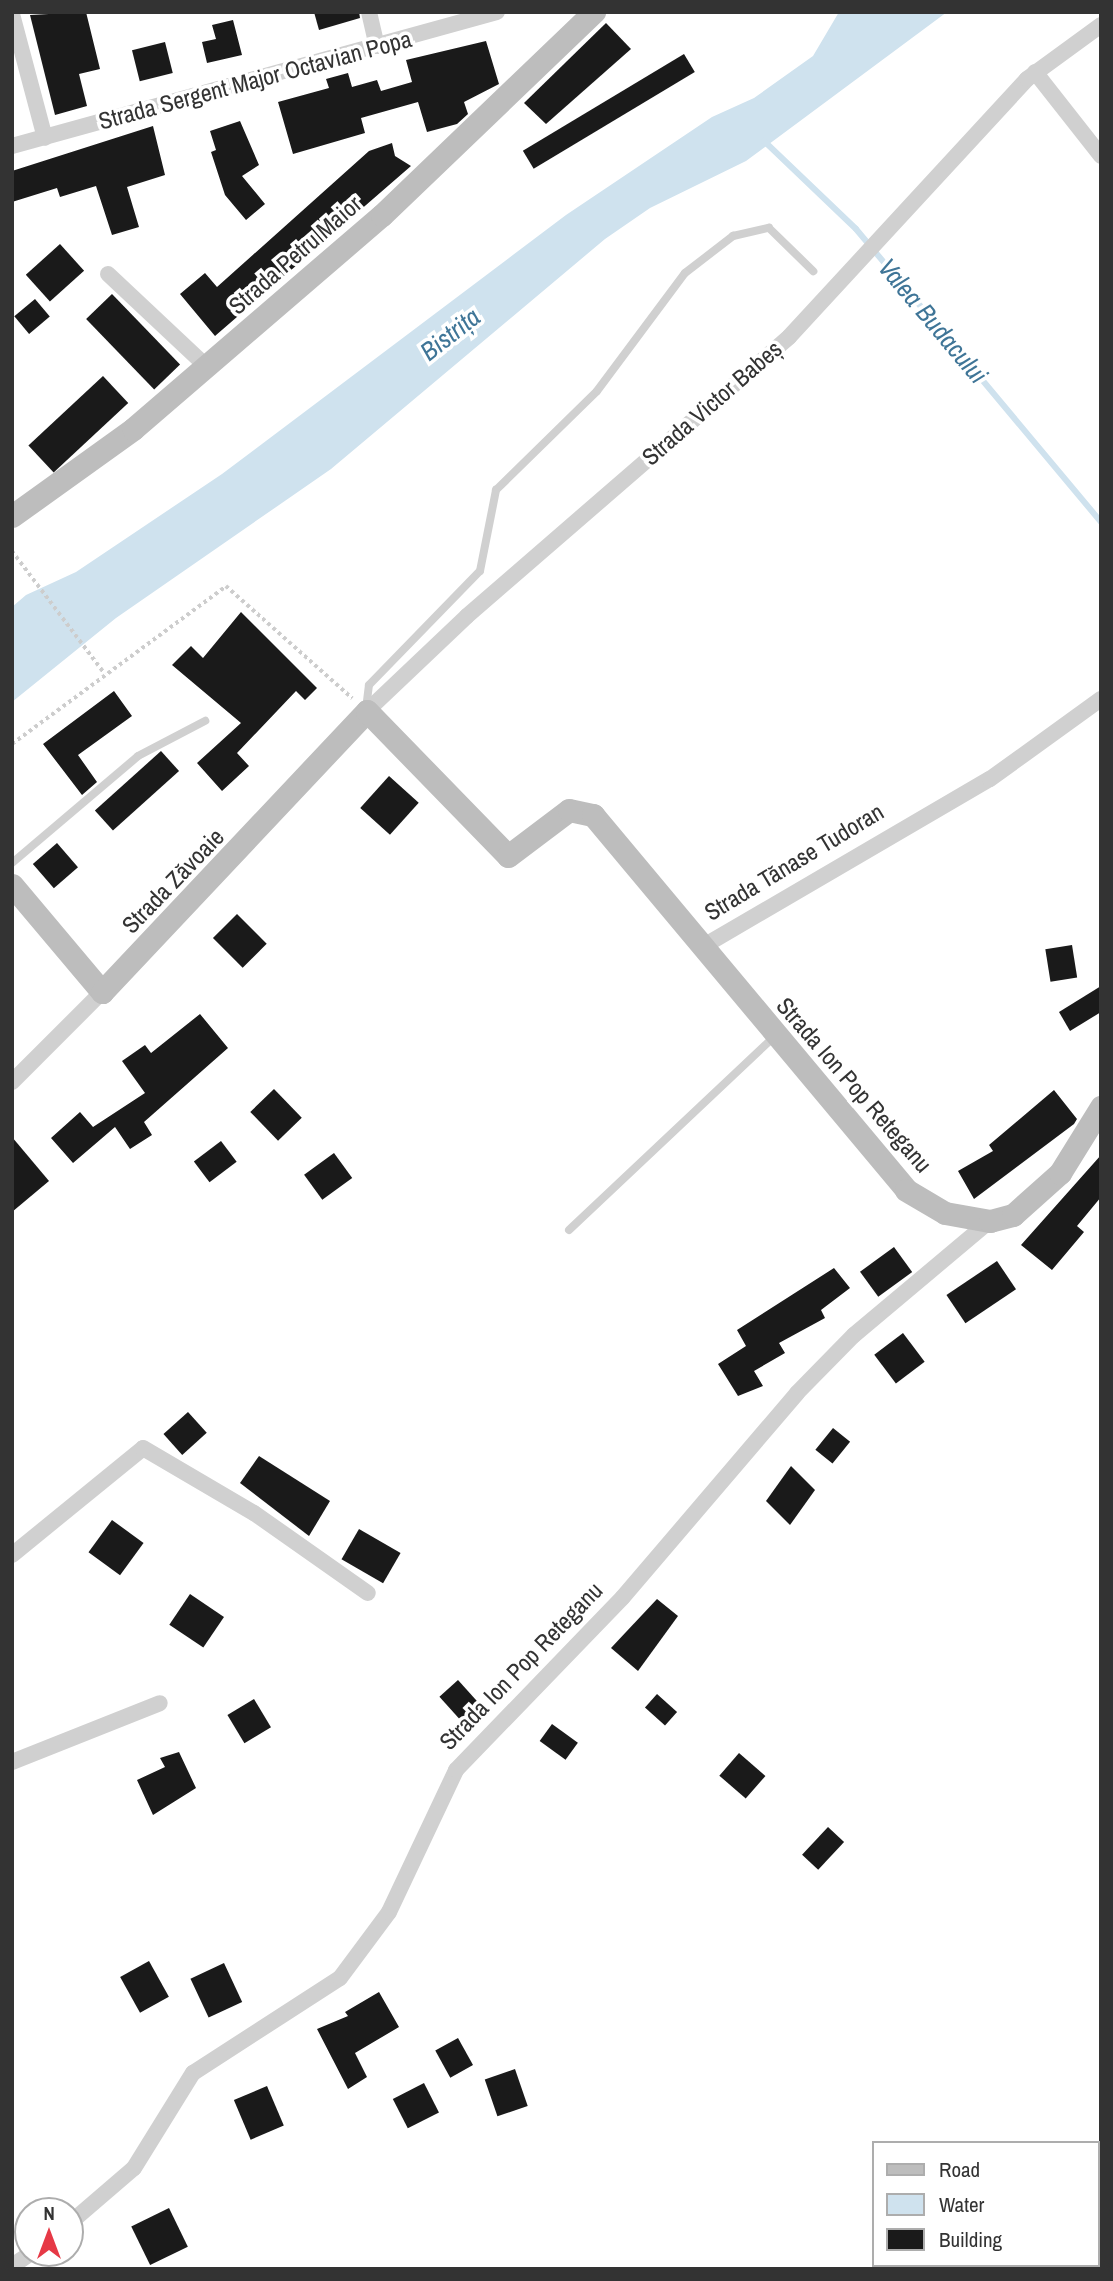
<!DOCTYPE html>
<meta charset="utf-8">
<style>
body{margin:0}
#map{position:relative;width:1113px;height:2281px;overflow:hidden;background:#fff;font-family:"Archivo Narrow",sans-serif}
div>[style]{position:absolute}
.water>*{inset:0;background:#cfe2ee}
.stream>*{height:6px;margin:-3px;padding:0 3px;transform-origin:3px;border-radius:3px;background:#cfe2ee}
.building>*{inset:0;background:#1a1a1a;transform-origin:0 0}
.path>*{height:3.5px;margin-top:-1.75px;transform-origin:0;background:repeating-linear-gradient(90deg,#cdcdcd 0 3.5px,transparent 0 7px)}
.lane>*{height:8px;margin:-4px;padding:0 4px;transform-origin:4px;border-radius:4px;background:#d0d0d0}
.street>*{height:16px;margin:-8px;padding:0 8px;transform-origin:8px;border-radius:8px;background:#d0d0d0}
.secondary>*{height:23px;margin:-11.5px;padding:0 11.5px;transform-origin:11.5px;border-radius:11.5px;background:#bdbdbd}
span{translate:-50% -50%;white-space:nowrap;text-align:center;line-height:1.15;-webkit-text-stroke:7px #fff;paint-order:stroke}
.street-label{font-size:24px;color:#333}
.water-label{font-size:26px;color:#3f7597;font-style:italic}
.frame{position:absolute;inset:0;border:14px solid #333;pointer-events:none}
.legend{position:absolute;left:872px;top:2141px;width:228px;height:126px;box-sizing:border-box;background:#fff;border:2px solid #adadad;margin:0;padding:9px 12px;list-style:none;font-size:21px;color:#333}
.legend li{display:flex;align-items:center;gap:14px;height:35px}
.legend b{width:35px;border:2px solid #adadad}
.north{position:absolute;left:14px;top:2197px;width:70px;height:70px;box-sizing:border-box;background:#fff;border:2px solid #adadad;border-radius:50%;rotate:0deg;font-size:19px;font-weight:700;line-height:28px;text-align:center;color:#333}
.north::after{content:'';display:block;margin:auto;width:24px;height:32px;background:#e63946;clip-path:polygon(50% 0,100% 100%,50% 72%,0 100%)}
</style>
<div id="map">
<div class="water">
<div style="clip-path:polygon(839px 12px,947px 12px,746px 161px,650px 208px,605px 239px,331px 469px,116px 618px,12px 702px,12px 607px,26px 595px,76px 572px,222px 474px,566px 215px,712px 117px,754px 98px,813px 56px)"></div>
</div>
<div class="stream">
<div style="left:764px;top:141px;width:127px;rotate:43.7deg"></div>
<div style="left:856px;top:229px;width:382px;rotate:50.1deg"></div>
</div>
<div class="building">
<div style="clip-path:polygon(86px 12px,100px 69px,79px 74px,87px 106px,55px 115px,30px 15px)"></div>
<div style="clip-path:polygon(314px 12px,359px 12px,360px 18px,319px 30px)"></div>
<div style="clip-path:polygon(233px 20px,242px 55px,207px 63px,202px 42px,216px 39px,212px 25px)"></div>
<div style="clip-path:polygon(606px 23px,631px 49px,546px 124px,524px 103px)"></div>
<div style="clip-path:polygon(486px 41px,499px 84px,464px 102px,468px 114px,457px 124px,427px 132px,418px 102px,361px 118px,365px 133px,293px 154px,278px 102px,329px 88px,326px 79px,348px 73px,352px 87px,377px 80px,381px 91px,412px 82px,406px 60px)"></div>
<div style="left:165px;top:42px;width:32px;height:34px;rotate:76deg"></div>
<div style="left:684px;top:54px;width:21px;height:188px;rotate:59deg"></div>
<div style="clip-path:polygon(240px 121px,259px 165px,242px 176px,265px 204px,246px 220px,225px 195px,211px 152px,216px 150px,210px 131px)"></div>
<div style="clip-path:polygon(153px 126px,165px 175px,127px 187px,139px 227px,112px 235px,96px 186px,60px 197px,57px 188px,12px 202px,12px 171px)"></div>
<div style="clip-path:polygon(392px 143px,395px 156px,411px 166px,215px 336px,180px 294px,205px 273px,217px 287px,369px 151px)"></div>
<div style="left:60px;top:244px;width:36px;height:46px;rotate:48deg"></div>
<div style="left:112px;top:294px;width:98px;height:36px;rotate:46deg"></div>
<div style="left:35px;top:299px;width:23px;height:27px;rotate:50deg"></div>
<div style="left:103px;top:376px;width:37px;height:102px;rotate:47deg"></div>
<div style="clip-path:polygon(241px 612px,317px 688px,305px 700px,296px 691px,237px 753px,249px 766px,222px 791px,197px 763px,241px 723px,172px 665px,191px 646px,203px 658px)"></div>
<div style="clip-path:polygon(114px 691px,132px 716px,78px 755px,97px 782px,82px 795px,43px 744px)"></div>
<div style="left:161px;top:751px;width:27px;height:89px;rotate:48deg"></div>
<div style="left:389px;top:776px;width:40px;height:43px;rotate:42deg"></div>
<div style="left:57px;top:843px;width:32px;height:32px;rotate:49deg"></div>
<div style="left:237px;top:914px;width:42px;height:34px;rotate:45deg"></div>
<div style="left:1072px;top:945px;width:33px;height:27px;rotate:81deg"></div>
<div style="clip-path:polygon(1101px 986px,1101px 1012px,1070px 1031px,1059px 1012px)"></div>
<div style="clip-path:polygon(200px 1014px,228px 1048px,144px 1122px,152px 1135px,130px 1149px,115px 1127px,73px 1163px,51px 1138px,80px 1112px,93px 1127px,145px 1093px,122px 1061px,145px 1045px,151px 1053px)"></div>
<div style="left:274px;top:1089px;width:40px;height:33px;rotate:46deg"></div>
<div style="clip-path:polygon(1054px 1090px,1077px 1119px,1074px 1124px,974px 1199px,958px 1171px,993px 1151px,989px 1145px)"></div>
<div style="clip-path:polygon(12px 1137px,49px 1181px,12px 1212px)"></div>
<div style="left:221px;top:1141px;width:26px;height:34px;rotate:53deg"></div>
<div style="left:334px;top:1153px;width:31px;height:37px;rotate:54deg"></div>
<div style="clip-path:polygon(1101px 1155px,1101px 1197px,1077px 1226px,1084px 1232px,1052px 1270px,1021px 1245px)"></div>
<div style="left:894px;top:1247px;width:31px;height:42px;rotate:54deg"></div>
<div style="left:997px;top:1261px;width:34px;height:61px;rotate:56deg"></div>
<div style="clip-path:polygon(834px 1268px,850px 1288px,821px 1310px,825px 1318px,779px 1343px,785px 1353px,754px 1371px,763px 1386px,738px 1396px,718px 1364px,746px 1346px,737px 1330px)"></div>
<div style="left:903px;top:1333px;width:36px;height:36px;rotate:53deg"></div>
<div style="left:188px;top:1412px;width:28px;height:33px;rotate:48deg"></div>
<div style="left:833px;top:1428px;width:22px;height:28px;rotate:39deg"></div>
<div style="clip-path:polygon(259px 1456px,330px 1501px,309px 1536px,240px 1483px)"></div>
<div style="clip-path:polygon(791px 1466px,815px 1490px,790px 1525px,766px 1501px)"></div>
<div style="left:112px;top:1520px;width:39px;height:40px;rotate:36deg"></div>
<div style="left:359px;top:1529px;width:48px;height:35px;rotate:30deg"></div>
<div style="left:190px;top:1594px;width:41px;height:37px;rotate:34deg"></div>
<div style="clip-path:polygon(657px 1599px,678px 1616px,638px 1671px,611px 1648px)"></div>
<div style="left:458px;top:1680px;width:36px;height:25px;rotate:48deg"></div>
<div style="left:657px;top:1694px;width:27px;height:18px;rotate:42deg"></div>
<div style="left:254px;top:1699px;width:33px;height:31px;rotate:59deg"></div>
<div style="left:552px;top:1724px;width:32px;height:21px;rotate:36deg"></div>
<div style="clip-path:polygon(179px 1752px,196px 1788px,153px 1815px,137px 1780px,165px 1767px,160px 1758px)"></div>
<div style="left:739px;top:1753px;width:35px;height:30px;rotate:41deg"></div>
<div style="left:828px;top:1827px;width:22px;height:38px;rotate:43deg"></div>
<div style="left:149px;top:1961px;width:41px;height:33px;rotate:61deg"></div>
<div style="left:224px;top:1963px;width:43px;height:37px;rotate:65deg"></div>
<div style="clip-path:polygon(379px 1992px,399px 2027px,355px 2053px,367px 2077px,348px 2089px,317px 2029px,348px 2016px,345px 2012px)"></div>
<div style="left:458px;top:2038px;width:31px;height:26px;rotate:61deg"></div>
<div style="left:515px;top:2069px;width:39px;height:32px;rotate:71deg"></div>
<div style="left:424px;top:2083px;width:33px;height:35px;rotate:63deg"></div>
<div style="left:267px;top:2086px;width:43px;height:36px;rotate:67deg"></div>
<div style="left:169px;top:2208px;width:43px;height:42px;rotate:64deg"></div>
</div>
<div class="path">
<div style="left:12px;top:551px;width:154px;rotate:52.9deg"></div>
<div style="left:12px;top:744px;width:266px;rotate:-36.4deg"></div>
<div style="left:226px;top:586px;width:169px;rotate:41.6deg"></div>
</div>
<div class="lane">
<div style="left:366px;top:709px;width:24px;rotate:-83deg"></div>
<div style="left:369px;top:685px;width:159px;rotate:-45.8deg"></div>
<div style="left:480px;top:571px;width:83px;rotate:-78.8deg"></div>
<div style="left:496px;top:490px;width:141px;rotate:-44.4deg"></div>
<div style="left:597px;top:391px;width:147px;rotate:-53.3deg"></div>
<div style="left:685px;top:273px;width:61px;rotate:-37.6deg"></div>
<div style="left:733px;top:236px;width:37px;rotate:-13deg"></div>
<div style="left:769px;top:228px;width:62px;rotate:44.3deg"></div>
<div style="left:12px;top:863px;width:165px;rotate:-40.3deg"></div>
<div style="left:138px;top:756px;width:76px;rotate:-27.6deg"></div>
<div style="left:569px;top:1230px;width:284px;rotate:-43.3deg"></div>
</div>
<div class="street">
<div style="left:369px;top:12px;width:35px;rotate:77deg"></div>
<div style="left:12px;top:14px;width:128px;rotate:75.1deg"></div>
<div style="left:1035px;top:72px;width:107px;rotate:51.8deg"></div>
<div style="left:12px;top:146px;width:503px;rotate:-15.44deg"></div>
<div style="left:108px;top:274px;width:134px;rotate:43.2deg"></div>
<div style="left:367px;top:711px;width:138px;rotate:-43.5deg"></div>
<div style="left:467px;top:616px;width:426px;rotate:-40.9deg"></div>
<div style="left:789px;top:337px;width:351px;rotate:-47.3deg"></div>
<div style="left:1027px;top:79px;width:92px;rotate:-36.1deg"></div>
<div style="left:702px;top:947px;width:333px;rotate:-30.3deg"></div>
<div style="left:990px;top:779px;width:137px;rotate:-35.8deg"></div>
<div style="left:12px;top:1082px;width:127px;rotate:-45deg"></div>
<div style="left:12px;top:1555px;width:169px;rotate:-39.2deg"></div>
<div style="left:143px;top:1448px;width:129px;rotate:30.4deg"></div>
<div style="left:254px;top:1513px;width:139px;rotate:35.1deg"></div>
<div style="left:12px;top:1762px;width:159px;rotate:-21.7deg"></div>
<div style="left:70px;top:2223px;width:84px;rotate:-40.7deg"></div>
<div style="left:134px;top:2168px;width:112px;rotate:-58.2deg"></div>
<div style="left:193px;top:2073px;width:175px;rotate:-32.9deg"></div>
<div style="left:340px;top:1978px;width:82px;rotate:-53.4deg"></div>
<div style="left:389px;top:1912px;width:157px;rotate:-64.7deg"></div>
<div style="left:456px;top:1770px;width:240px;rotate:-46deg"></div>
<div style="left:623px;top:1597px;width:268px;rotate:-49.5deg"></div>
<div style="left:797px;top:1393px;width:81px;rotate:-45.5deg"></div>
<div style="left:854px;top:1335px;width:177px;rotate:-40deg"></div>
<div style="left:12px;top:2266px;width:23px;rotate:-34deg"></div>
</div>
<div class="secondary">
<div style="left:12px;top:516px;width:149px;rotate:-35.7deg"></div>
<div style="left:133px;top:429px;width:328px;rotate:-40.7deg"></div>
<div style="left:382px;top:215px;width:294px;rotate:-43.8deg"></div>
<div style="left:12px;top:885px;width:140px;rotate:49.9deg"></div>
<div style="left:102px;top:992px;width:386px;rotate:-46.7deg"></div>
<div style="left:367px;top:711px;width:202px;rotate:45.8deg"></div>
<div style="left:508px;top:856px;width:76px;rotate:-37deg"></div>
<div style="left:569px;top:810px;width:25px;rotate:12deg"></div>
<div style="left:593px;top:815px;width:488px;rotate:50.1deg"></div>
<div style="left:906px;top:1190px;width:45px;rotate:30.5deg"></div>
<div style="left:945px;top:1213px;width:46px;rotate:10.1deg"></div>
<div style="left:990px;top:1221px;width:24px;rotate:-15deg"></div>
<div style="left:1013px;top:1215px;width:63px;rotate:-41.8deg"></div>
<div style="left:1060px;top:1173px;width:78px;rotate:-58.2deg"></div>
</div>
<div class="street-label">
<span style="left:255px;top:80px;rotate:-15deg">Strada Sergent Major Octavian Popa</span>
<span style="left:295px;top:255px;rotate:-41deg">Strada Petru Maior</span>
<span style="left:712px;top:403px;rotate:-41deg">Strada Victor Babeș</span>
<span style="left:794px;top:862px;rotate:-31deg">Strada Tănase Tudoran</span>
<span style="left:173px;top:881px;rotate:-46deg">Strada Zăvoaie</span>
<span style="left:854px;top:1085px;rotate:49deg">Strada Ion Pop Reteganu</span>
<span style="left:521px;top:1666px;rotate:-46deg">Strada Ion Pop Reteganu</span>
</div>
<div class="water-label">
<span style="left:933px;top:321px;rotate:50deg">Valea Budacului</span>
<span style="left:450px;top:334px;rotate:-38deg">Bistrița</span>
</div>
<div class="frame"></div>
<ul class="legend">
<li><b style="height:9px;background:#bdbdbd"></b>Road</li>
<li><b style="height:19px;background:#cfe2ee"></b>Water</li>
<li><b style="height:19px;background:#1a1a1a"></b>Building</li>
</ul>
<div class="north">N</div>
</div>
